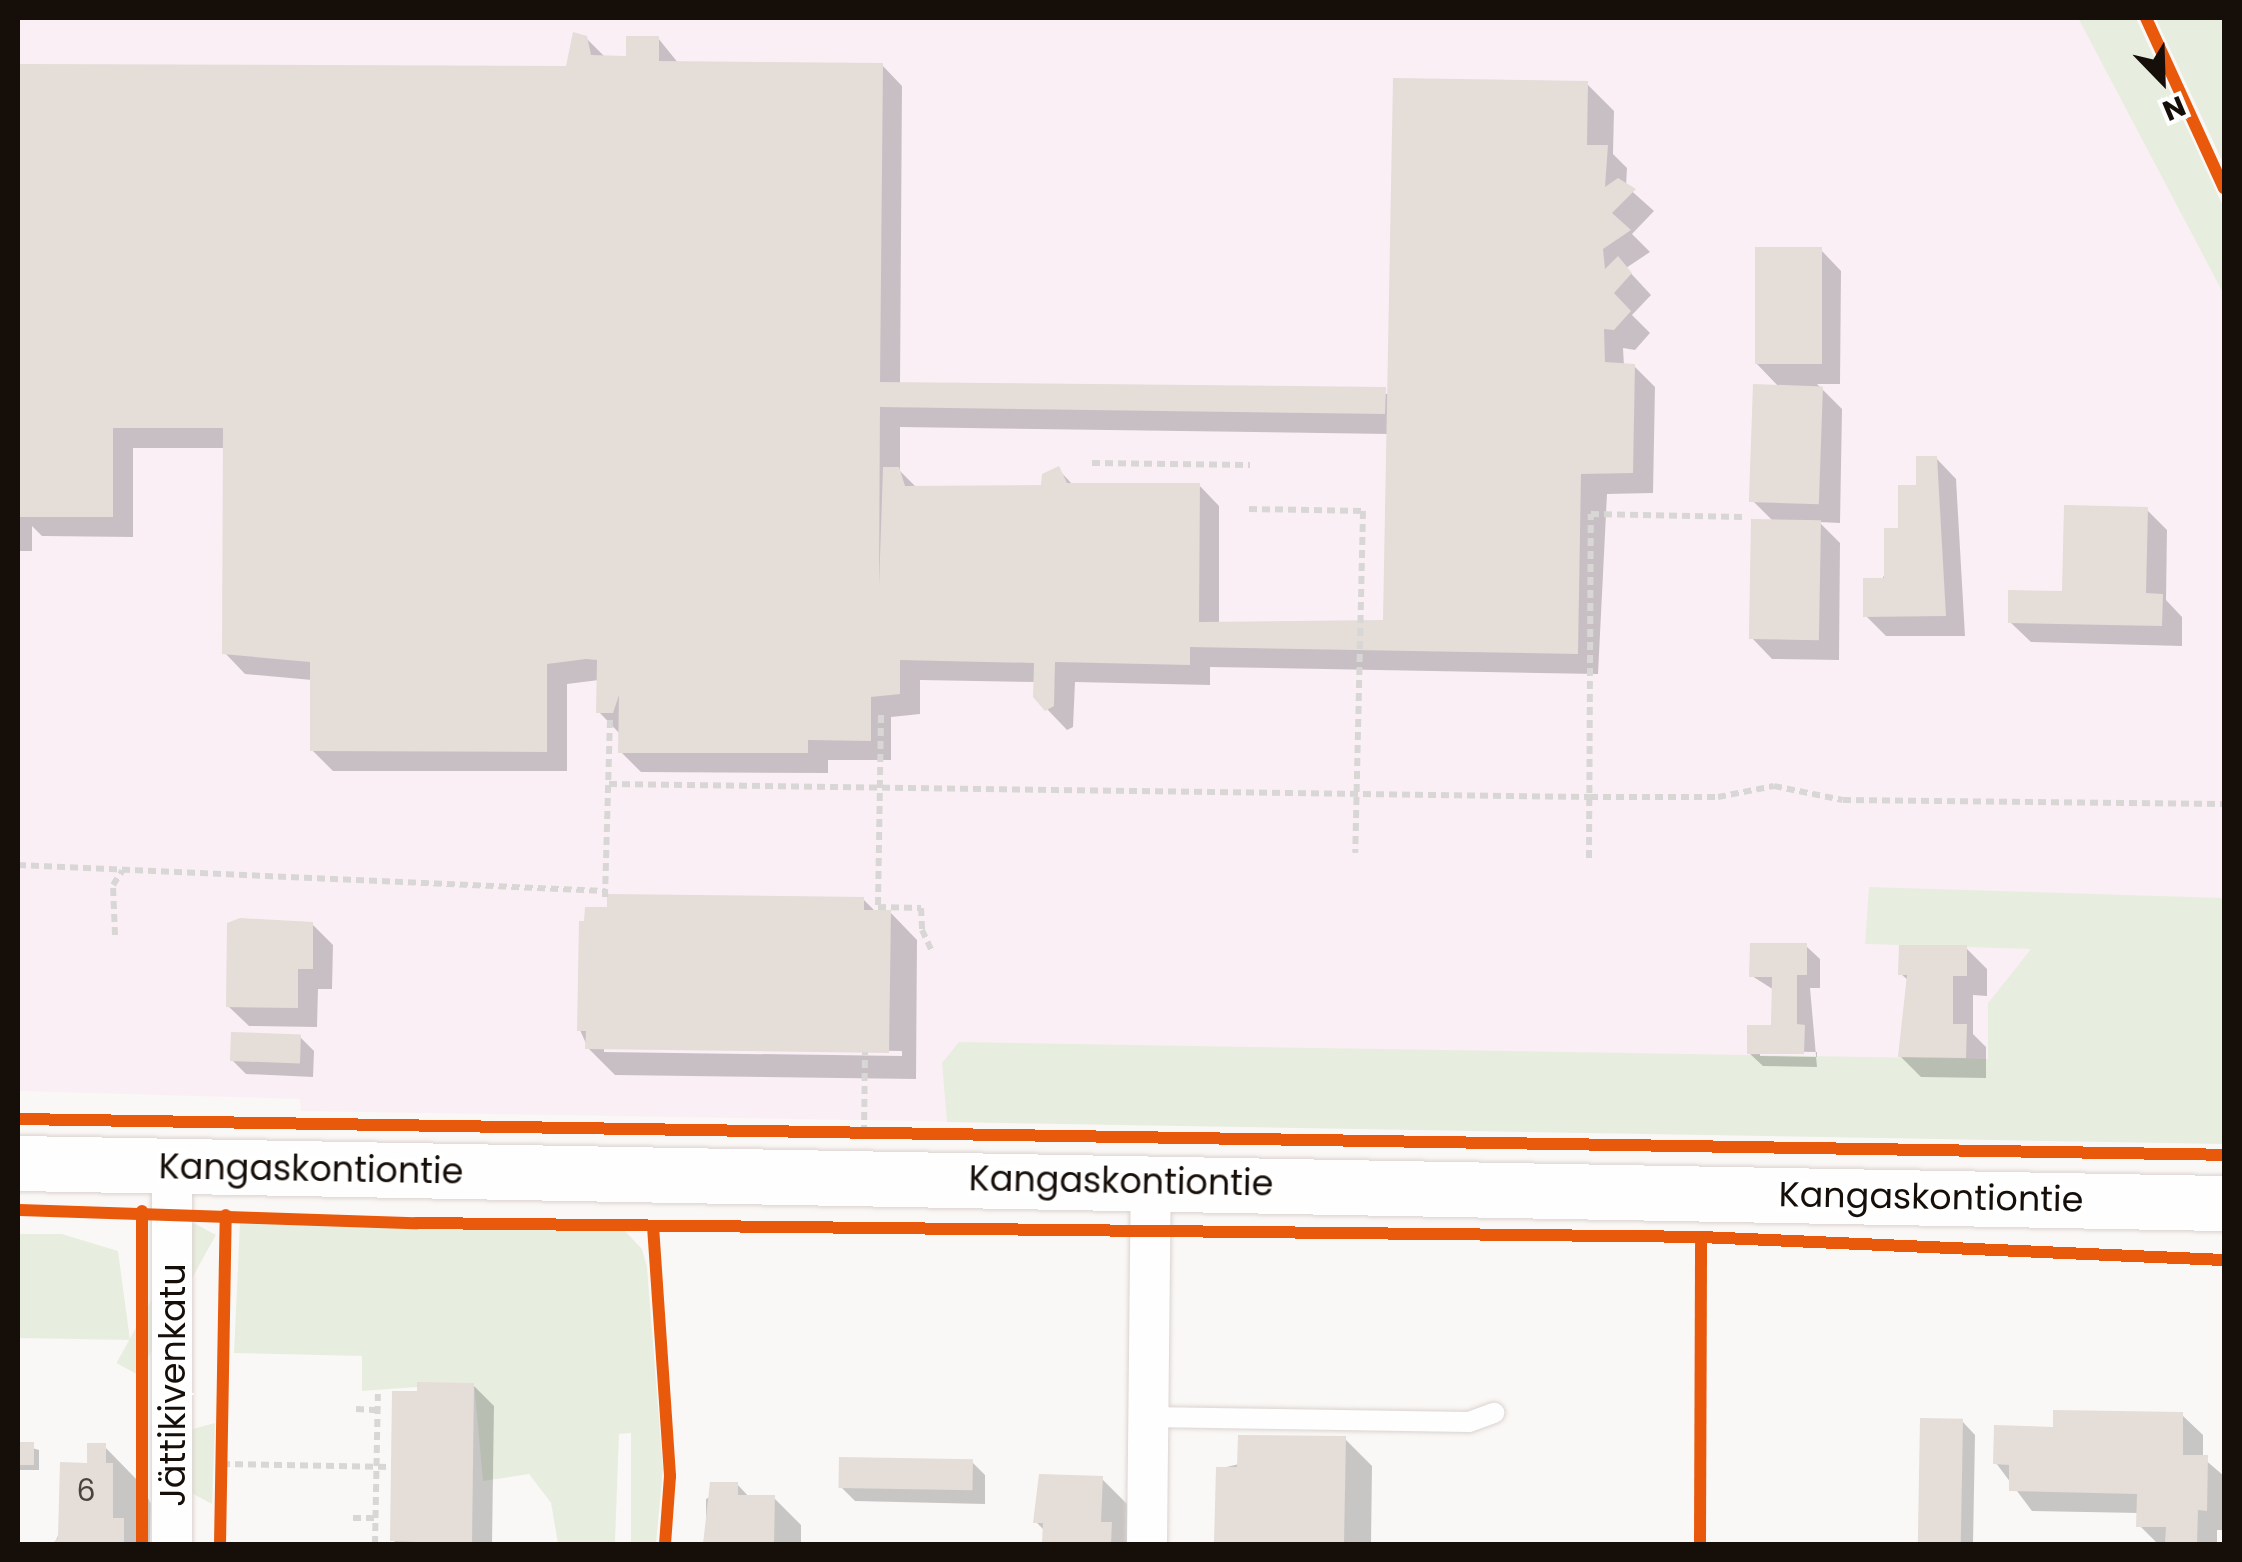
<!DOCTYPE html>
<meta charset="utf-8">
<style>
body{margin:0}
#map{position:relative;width:2242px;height:1562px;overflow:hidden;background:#faf8f6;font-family:Poppins,sans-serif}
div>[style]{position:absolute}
.industrial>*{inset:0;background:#fbeff6}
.green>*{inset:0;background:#e8eedf;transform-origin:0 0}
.shadow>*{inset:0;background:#0003}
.building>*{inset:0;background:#e4ddd8;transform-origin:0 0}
.path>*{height:6px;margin-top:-3px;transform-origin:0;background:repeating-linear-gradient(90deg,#d8d7d6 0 8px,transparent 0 13px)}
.roads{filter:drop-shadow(0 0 2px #dad3d0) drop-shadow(0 0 2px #dad3d0)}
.lane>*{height:20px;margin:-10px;padding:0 10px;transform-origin:10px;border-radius:10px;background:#fefefe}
.street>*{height:40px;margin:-20px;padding:0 20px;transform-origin:20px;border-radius:20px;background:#fefefe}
.secondary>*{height:55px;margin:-27.5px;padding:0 27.5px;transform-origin:27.5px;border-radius:27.5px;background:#fefefe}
.cycleway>*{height:12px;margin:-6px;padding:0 6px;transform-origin:6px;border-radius:6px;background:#e8590c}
span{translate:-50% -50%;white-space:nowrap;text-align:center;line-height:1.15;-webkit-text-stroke:9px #fff;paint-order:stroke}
.number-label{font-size:30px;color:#4a423d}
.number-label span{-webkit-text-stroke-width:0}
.street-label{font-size:35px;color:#160e09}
.frame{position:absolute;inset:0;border:20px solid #160e09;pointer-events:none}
.north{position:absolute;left:2112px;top:30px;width:100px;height:100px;-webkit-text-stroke:8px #fff;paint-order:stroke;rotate:157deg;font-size:28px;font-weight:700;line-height:40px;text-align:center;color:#160e09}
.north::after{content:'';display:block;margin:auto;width:35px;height:45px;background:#160e09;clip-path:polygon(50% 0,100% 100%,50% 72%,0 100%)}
</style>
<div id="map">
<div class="industrial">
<div style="clip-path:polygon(18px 18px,2078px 18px,2224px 295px,2224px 1127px,2209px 1142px,301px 1111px,300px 1099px,18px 1091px)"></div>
</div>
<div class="green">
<div style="clip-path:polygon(2078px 18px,2136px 18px,2224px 208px,2224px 295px)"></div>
<div style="clip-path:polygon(2155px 18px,2224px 18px,2224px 165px,2156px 19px)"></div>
<div style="clip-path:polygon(1869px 887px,2224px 898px,2224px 1144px,947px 1122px,942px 1063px,959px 1042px,1988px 1059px,1988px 1003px,2031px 949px,1865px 944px)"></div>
<div style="clip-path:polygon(240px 1222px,624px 1230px,642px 1249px,647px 1267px,663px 1469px,656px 1544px,631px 1544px,631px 1433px,619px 1434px,615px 1543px,558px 1544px,551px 1503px,529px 1474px,483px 1481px,474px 1383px,362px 1391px,362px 1356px,234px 1353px)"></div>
<div style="left:194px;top:1223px;width:25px;height:160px;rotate:29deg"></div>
<div style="clip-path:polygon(18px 1234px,62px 1234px,118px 1251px,130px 1340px,18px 1338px)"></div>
<div style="clip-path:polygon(215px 1423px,212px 1504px,188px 1491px,189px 1430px)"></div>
</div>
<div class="shadow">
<div style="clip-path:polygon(evenodd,586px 38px,606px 58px,628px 58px,658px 38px,679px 64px,882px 65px,902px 86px,900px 385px,1390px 394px,1587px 84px,1614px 111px,1613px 154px,1627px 168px,1626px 186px,1654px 211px,1632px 234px,1650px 252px,1626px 268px,1651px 295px,1632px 315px,1650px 333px,1635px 350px,1623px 348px,1624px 366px,1634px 366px,1655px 387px,1653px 493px,1607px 494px,1598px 674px,1210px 667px,1210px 685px,1075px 682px,1073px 727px,1067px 730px,1047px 709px,1036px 682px,920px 680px,920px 714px,891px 717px,891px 760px,828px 760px,828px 773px,641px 772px,621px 752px,621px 735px,599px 712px,599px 680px,567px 684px,567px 771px,333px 771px,312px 750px,312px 680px,245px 674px,225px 653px,226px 448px,133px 448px,133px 537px,42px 536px,32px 526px,32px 551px,18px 551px,18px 67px,568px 69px,586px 38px,900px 427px,1389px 434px,1392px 625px,1219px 624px,1219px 506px,1199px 485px,1074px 486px,1058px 469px,1043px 488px,917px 488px,900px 471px,900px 427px)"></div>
<div style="clip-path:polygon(1821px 250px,1841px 271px,1840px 384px,1817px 384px,1842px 409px,1840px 523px,1819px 522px,1840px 543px,1839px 660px,1772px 659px,1752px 638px,1774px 522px,1753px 501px,1780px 388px,1756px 363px)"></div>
<div style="clip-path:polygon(1936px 458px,1956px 479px,1965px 636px,1886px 636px,1866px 616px)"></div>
<div style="clip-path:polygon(2147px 510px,2167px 530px,2166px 600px,2182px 617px,2182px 646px,2031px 642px,2010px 622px,2064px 594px)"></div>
<div style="clip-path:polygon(evenodd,863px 899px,876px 912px,890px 912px,917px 940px,916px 1079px,615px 1075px,588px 1048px,580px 1030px,863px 899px,604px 1047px,902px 1051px,902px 1056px,604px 1052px,604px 1047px)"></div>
<div style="clip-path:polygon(312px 924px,333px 945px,332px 989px,318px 989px,317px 1027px,249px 1026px,228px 1006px)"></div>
<div style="clip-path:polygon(evenodd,1806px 946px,1820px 959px,1820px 988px,1810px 988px,1817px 1067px,1763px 1066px,1749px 1053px,1774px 1028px,1774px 990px,1752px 976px,1806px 946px,1760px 1051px,1817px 1052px,1817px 1057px,1760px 1056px,1760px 1051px)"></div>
<div style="clip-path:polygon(1966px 948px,1987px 969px,1987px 996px,1973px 995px,1973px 1034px,1986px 1047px,1986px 1078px,1921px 1077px,1900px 1056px,1909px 981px,1901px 974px)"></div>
<div style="clip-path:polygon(300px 1037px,314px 1051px,313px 1077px,246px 1074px,232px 1060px)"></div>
<div style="clip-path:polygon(473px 1385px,494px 1406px,492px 1544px,397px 1544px,393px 1540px)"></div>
<div style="clip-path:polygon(2182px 1415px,2203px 1435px,2203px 1458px,2224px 1476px,2224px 1530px,2217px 1530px,2217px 1544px,2158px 1544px,2139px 1525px,2139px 1513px,2032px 1511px,1996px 1463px,2055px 1429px)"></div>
<div style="clip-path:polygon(1922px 1420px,1962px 1421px,1975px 1435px,1973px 1544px,1920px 1544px)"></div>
<div style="clip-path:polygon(1345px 1439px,1372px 1466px,1371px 1544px,1217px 1544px,1218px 1469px)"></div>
<div style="clip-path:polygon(18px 1444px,39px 1450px,39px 1470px,18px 1470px)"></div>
<div style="clip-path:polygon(103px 1445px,141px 1484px,151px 1504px,150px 1544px,54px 1544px)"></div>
<div style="clip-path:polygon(972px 1462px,985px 1475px,985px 1504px,855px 1501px,841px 1487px)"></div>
<div style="clip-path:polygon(1102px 1479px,1129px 1506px,1131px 1544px,1045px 1544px,1045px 1531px,1036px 1522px)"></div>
<div style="clip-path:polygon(737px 1484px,750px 1498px,774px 1498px,801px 1525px,801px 1544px,706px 1544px,706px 1499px)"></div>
</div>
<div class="building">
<div style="clip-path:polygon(573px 32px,587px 36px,591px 55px,626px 56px,626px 36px,659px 36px,659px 61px,883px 63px,880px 382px,1386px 387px,1385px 414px,880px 407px,879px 587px,883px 467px,899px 467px,905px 486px,1041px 485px,1042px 474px,1059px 466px,1067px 483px,1200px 483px,1199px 622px,1383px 620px,1393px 78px,1588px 81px,1587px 145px,1608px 145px,1605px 187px,1618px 178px,1636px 189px,1612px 213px,1631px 230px,1603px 249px,1605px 269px,1618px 256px,1632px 273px,1614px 293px,1631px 311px,1614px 330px,1604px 329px,1605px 362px,1635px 364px,1633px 473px,1581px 474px,1578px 654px,1190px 647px,1190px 665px,1055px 662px,1054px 706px,1045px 711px,1033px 697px,1034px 663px,900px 660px,900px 694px,871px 697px,871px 741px,808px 740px,808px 753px,618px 753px,619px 695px,613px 713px,596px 713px,597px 660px,586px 659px,547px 664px,547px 752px,310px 751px,310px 662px,222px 654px,223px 428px,113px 428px,113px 517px,19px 517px,18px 64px,566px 66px)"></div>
<div style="left:1755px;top:247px;width:67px;height:117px"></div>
<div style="left:1753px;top:384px;width:70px;height:118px;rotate:2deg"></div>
<div style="clip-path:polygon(1916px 456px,1937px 456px,1946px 616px,1863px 617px,1863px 578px,1884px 578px,1884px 528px,1898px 528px,1898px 485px,1916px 485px)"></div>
<div style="clip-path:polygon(2064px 505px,2148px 507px,2146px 593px,2163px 594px,2162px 626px,2008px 623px,2008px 590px,2062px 591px)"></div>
<div style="left:1751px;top:519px;width:70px;height:120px;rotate:1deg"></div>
<div style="clip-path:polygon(607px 894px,864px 897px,864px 910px,891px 910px,889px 1053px,585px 1049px,586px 1031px,577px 1031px,579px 921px,584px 921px,585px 907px,607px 907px)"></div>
<div style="clip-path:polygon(240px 918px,313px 922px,313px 969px,298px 969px,298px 1008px,226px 1007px,227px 923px)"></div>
<div style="clip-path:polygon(1750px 943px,1807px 943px,1807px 975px,1797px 975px,1797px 1024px,1805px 1025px,1804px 1054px,1747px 1054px,1747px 1025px,1771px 1025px,1772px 977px,1749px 977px)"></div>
<div style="clip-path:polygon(1899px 945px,1967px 945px,1967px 976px,1953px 976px,1953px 1024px,1967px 1024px,1966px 1058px,1898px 1057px,1907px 975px,1898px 975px)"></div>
<div style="left:231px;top:1032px;width:70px;height:29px;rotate:2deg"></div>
<div style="clip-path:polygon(417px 1382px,474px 1383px,472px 1544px,390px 1541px,392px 1391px,417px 1391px)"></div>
<div style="clip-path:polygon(2053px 1410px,2183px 1412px,2183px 1455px,2208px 1455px,2207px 1511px,2198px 1510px,2197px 1544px,2165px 1543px,2166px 1527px,2136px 1527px,2137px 1494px,2009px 1491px,2009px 1465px,1993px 1464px,1994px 1425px,2053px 1427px)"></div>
<div style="left:1920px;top:1418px;width:43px;height:126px;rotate:1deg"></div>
<div style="clip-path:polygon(1238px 1435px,1346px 1436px,1344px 1544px,1214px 1544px,1216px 1467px,1237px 1467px)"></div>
<div style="left:18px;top:1442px;width:16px;height:23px"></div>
<div style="clip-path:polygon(87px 1443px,106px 1443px,106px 1463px,113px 1463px,113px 1518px,124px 1518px,124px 1544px,52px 1544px,58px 1538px,60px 1462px,87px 1463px)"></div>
<div style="left:839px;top:1457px;width:134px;height:31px;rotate:1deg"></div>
<div style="clip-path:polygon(1039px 1474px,1103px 1476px,1101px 1522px,1112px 1522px,1111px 1544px,1042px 1544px,1043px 1523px,1033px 1523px)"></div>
<div style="clip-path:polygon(710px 1482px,738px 1482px,738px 1495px,775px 1495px,774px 1544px,703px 1544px)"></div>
</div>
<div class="path">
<div style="left:1092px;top:463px;width:158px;rotate:0.7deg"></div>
<div style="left:1249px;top:509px;width:114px;rotate:1deg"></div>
<div style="left:1363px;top:511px;width:342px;rotate:91.3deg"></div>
<div style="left:881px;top:715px;width:192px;rotate:90.9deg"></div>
<div style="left:878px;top:907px;width:43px;rotate:1.3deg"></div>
<div style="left:921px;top:908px;width:22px;rotate:87deg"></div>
<div style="left:922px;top:930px;width:23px;rotate:65deg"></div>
<div style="left:609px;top:784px;width:981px;rotate:0.76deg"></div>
<div style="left:1590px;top:797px;width:128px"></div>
<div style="left:1718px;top:797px;width:57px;rotate:-11.1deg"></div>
<div style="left:1774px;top:786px;width:70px;rotate:11.5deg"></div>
<div style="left:1843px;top:800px;width:381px;rotate:0.6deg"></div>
<div style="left:1589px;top:858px;width:344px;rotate:-89.7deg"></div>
<div style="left:1591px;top:514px;width:151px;rotate:1.1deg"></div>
<div style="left:18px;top:865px;width:588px;rotate:2.54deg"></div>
<div style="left:605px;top:897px;width:180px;rotate:-88.4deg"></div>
<div style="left:115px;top:935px;width:50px;rotate:-92.3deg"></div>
<div style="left:113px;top:885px;width:17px;rotate:-57deg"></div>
<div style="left:864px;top:1133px;width:81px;rotate:-89.3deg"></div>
<div style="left:356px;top:1409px;width:22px;rotate:3deg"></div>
<div style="left:222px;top:1464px;width:169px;rotate:1deg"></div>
<div style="left:353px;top:1518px;width:23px"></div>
<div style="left:375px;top:1544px;width:150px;rotate:-88.9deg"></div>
</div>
<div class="roads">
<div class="lane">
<div style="left:1149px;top:1417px;width:320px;rotate:0.9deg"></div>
<div style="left:1469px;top:1422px;width:27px;rotate:-20deg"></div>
</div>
<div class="street">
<div style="left:172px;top:1544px;width:378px;rotate:-90deg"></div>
<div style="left:1147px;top:1544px;width:362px;rotate:-89.4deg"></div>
</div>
<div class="secondary">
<div style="left:18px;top:1163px;width:2206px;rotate:1.04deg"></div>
</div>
</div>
<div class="cycleway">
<div style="left:2146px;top:18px;width:187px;rotate:65.4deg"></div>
<div style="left:18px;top:1119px;width:2206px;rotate:0.93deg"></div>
<div style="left:18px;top:1210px;width:398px;rotate:1.9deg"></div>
<div style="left:416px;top:1223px;width:1285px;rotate:0.62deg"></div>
<div style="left:1701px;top:1237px;width:524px;rotate:2.52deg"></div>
<div style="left:142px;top:1211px;width:333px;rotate:90deg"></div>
<div style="left:653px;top:1226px;width:251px;rotate:86.1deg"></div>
<div style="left:670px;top:1476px;width:68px;rotate:94.2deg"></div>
<div style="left:220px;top:1544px;width:329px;rotate:-89deg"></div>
<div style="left:1700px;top:1544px;width:307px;rotate:-89.8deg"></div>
</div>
<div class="number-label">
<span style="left:86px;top:1491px">6</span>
</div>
<div class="street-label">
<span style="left:311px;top:1169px;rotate:1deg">Kangaskontiontie</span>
<span style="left:1121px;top:1181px;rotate:1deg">Kangaskontiontie</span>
<span style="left:1931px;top:1197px;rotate:1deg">Kangaskontiontie</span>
<span style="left:173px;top:1385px;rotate:-90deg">Jättikivenkatu</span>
</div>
<div class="frame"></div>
<div class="north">N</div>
</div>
